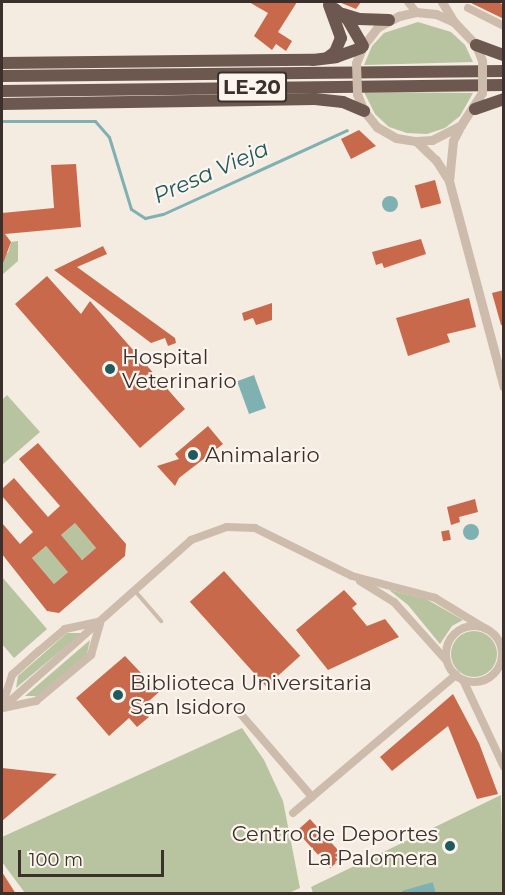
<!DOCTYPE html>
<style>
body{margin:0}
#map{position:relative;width:505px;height:895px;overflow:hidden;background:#f4ebe1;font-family:Montserrat,sans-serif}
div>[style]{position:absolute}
.green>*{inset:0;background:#b8c4a0}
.round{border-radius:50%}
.water>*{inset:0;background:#7fb0b2;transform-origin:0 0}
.stream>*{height:3px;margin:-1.5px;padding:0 1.5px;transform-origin:1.5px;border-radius:1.5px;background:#7fb0b2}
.building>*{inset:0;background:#c8694b;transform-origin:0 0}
.service>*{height:4px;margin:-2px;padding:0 2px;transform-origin:2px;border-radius:2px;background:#cdbbac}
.minor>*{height:8px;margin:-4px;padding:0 4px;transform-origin:4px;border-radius:4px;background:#cdbbac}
.minor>.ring{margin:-4px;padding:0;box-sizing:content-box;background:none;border:8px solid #cdbbac;border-radius:50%}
.tertiary>*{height:9px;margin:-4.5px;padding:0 4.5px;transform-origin:4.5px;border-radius:4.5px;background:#cdbbac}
.trunk>*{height:12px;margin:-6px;padding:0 6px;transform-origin:6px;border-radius:6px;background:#6c584f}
.tertiary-bridge>*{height:9px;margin:-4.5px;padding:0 4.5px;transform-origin:4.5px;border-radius:4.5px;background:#cdbbac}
.dots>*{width:16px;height:16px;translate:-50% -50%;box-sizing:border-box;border:3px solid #fbf5ee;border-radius:50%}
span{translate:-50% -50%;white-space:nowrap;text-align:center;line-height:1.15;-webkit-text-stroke:4.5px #fbf5ee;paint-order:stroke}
.shield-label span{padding:2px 4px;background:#fbf5ee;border:2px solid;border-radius:4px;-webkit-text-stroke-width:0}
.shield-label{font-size:20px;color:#3b302b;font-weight:700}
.poi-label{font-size:21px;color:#3b302b}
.left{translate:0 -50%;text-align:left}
.right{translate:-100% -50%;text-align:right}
.water-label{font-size:22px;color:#1f5a5e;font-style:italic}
.frame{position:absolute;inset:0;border:3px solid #3b302b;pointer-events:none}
.scale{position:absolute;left:18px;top:850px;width:146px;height:27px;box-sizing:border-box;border:3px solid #3b302b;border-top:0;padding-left:8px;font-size:18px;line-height:21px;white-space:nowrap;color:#3b302b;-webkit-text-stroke:4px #fbf5ee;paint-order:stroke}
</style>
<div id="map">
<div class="green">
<div style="clip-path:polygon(418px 22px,451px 32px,465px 45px,473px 62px,364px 65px,372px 46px,384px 33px)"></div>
<div style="clip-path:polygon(364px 92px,473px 93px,460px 116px,445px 128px,427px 134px,407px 133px,389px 127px,375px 114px)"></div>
<div style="clip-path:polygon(18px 241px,18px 261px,2px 275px,2px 253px,8px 253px,11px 242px)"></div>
<div style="clip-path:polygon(7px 395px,40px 432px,2px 465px,2px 400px)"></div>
<div style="clip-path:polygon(75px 523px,96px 548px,83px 559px,74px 559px,68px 572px,54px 584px,32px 558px,46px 546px,59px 561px,61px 535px)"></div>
<div style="clip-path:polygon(2px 577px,47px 629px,14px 658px,2px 644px)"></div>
<div style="clip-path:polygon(389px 590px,426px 599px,463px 620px,452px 626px,440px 644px,408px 605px)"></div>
<div class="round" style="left:451px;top:631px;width:46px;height:46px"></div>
<div style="clip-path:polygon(67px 633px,82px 633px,16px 688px,18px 676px)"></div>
<div style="clip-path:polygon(90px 640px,87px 654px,37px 696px,25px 696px)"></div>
<div style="clip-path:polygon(242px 728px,264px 760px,283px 801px,300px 888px,287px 894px,25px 893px,2px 862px,2px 837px)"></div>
<div style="clip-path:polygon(501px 795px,503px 893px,436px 893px,433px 882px,403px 894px,313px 893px,311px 887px)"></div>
</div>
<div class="water">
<div class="round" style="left:382px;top:196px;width:16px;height:16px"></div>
<div style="left:254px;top:375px;width:35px;height:18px;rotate:70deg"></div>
<div class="round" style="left:463px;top:524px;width:16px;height:16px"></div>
<div style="clip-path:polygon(433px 882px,436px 893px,403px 893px,402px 891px)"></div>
</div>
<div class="stream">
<div style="left:2px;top:121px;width:93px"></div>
<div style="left:95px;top:121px;width:21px;rotate:49deg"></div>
<div style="left:109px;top:137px;width:75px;rotate:73deg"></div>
<div style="left:131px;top:209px;width:17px;rotate:33deg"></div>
<div style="left:145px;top:218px;width:18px;rotate:-13deg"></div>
<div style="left:163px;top:214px;width:202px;rotate:-24.5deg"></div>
</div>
<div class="building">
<div style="clip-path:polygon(249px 2px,297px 2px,278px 32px,292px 41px,286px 51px,276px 44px,272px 50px,254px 36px,268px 13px)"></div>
<div style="clip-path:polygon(339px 2px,361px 2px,356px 9px)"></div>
<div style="clip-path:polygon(469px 2px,498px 2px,504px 5px,504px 19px)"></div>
<div style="clip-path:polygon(359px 130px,376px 146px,351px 159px,341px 139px)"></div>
<div style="clip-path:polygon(76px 164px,81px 227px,5px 234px,11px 242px,2px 266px,2px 213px,54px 208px,51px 165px)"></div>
<div style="left:435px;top:180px;width:24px;height:21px;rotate:75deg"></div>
<div style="clip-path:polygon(421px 239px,426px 254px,384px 268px,382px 263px,376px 265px,372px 252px)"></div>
<div style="clip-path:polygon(103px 246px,107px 254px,77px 267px,175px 338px,176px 343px,168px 346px,165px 338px,151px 343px,54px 270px)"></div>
<div style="clip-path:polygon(47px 276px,81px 314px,90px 301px,185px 409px,140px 448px,15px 304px)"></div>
<div style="clip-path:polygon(504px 290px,504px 325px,501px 325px,492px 293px)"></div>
<div style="clip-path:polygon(469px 298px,476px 327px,447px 334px,450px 342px,408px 356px,396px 318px)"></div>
<div style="clip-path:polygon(272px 303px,272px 320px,256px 325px,253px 318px,244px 321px,242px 313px)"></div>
<div style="clip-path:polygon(208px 426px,223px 444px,179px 478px,175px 486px,157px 466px,179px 459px,175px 454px)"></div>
<div style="clip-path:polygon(evenodd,38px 443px,126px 544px,125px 556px,59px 613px,47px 611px,2px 554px,2px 523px,20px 544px,33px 532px,2px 496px,2px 489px,14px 478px,48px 517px,60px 506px,19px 459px,38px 443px,75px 523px,96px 548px,82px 560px,61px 535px,75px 523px,38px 443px,46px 546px,68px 572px,54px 584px,32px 558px,46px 546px)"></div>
<div style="clip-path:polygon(475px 499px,478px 512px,459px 517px,460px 522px,451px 525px,447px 507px)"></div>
<div style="left:449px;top:530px;width:10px;height:8px;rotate:79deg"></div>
<div style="left:224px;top:571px;width:114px;height:46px;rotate:48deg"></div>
<div style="clip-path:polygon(344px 590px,357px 604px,352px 608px,367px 626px,385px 619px,399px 637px,328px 670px,296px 630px)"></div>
<div style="clip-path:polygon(125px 656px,159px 692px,141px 708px,149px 717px,137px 727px,129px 718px,109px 736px,76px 698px)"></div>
<div style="clip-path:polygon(453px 694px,479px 743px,498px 794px,477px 799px,448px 726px,392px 771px,380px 757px)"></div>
<div style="clip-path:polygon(2px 768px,57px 774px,2px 821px)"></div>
<div style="left:310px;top:819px;width:50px;height:18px;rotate:48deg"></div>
<div style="clip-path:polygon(2px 872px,16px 894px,2px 894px)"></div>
</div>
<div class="service">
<div style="left:135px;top:591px;width:40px;rotate:49deg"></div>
</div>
<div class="minor">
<div style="left:408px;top:2px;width:13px;rotate:51deg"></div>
<div style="left:468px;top:8px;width:40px;rotate:26.6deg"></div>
<div style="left:360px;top:581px;width:40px;rotate:32deg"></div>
<div style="left:394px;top:602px;width:78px;rotate:48.1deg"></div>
<div class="ring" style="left:446px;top:626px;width:48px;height:48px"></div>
<div style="left:463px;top:680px;width:96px;rotate:64.8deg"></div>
<div style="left:2px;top:706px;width:33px;rotate:-72deg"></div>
<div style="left:12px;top:675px;width:36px;rotate:-42deg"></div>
<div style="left:39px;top:651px;width:34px;rotate:-40deg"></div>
<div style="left:65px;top:629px;width:35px;rotate:-12deg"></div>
<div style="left:2px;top:708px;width:253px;rotate:-41.6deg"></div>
<div style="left:191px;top:540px;width:38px;rotate:-20deg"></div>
<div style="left:227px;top:527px;width:28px;rotate:2deg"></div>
<div style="left:255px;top:528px;width:108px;rotate:26.3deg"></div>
<div style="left:352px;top:576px;width:86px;rotate:14.8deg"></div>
<div style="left:435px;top:598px;width:60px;rotate:31.3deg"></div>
<div style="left:3px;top:708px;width:34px;rotate:-12deg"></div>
<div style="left:36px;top:701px;width:72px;rotate:-39.9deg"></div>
<div style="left:91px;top:655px;width:33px;rotate:-74deg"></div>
<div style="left:239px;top:712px;width:112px;rotate:49.3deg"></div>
<div style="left:293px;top:813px;width:214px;rotate:-40.3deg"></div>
</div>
<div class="tertiary">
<div style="left:442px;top:2px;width:23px;rotate:59deg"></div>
<div style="left:356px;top:63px;width:18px;rotate:-68deg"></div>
<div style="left:363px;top:46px;width:24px;rotate:-52deg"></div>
<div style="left:378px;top:27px;width:24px;rotate:-28deg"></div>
<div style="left:399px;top:16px;width:17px;rotate:-13deg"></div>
<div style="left:416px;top:12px;width:20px;rotate:6deg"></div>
<div style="left:436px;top:14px;width:20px;rotate:24deg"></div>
<div style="left:454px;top:22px;width:32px;rotate:46deg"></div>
<div style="left:476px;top:45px;width:17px;rotate:69deg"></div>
<div style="left:357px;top:94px;width:18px;rotate:68deg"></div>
<div style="left:364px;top:111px;width:21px;rotate:51deg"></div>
<div style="left:377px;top:127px;width:22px;rotate:30deg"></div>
<div style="left:396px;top:138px;width:20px;rotate:9deg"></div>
<div style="left:416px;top:141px;width:16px;rotate:-4deg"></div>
<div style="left:432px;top:140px;width:33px;rotate:-27deg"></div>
<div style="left:461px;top:125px;width:38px;rotate:-57deg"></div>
<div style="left:461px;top:125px;width:18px;rotate:117deg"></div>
<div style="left:453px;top:141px;width:40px;rotate:95.7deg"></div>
<div style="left:449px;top:181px;width:213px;rotate:75.1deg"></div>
<div style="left:416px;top:141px;width:28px;rotate:44deg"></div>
<div style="left:436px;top:160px;width:22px;rotate:58deg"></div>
</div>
<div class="trunk">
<div style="left:335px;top:9px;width:17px;rotate:40deg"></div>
<div style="left:348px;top:20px;width:30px;rotate:60deg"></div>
<div style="left:343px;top:14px;width:17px;rotate:17deg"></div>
<div style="left:359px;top:19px;width:30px;rotate:2deg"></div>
<div style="left:476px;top:45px;width:30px;rotate:20deg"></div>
<div style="left:327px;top:58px;width:10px;rotate:-37deg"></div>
<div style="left:335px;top:52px;width:15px;rotate:-67deg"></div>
<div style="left:341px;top:38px;width:35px;rotate:-110deg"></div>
<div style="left:2px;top:63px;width:311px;rotate:-0.6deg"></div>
<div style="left:313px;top:60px;width:23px;rotate:-7deg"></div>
<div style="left:336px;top:57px;width:27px;rotate:-20deg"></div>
<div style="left:2px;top:76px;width:502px;rotate:-0.57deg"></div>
<div style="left:2px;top:91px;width:502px;rotate:-0.68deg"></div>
<div style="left:2px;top:104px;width:313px;rotate:-0.9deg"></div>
<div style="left:315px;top:99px;width:28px;rotate:6deg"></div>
<div style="left:343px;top:102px;width:23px;rotate:23deg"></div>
<div style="left:475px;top:109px;width:31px;rotate:-19deg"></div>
</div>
<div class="tertiary-bridge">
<div style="left:482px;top:61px;width:32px;rotate:90deg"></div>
<div style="left:356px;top:63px;width:31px;rotate:88deg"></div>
</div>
<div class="dots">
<div style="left:110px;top:369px;background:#1f5a5e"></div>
<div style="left:193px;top:455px;background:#1f5a5e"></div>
<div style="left:118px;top:695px;background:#1f5a5e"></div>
<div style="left:450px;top:846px;background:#1f5a5e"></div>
</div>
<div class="shield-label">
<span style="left:252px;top:87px">LE-20</span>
</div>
<div class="poi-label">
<span class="left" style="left:122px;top:369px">Hospital<br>Veterinario</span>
<span class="left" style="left:205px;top:455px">Animalario</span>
<span class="left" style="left:130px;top:695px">Biblioteca Universitaria<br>San Isidoro</span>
<span class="right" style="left:438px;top:846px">Centro de Deportes<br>La Palomera</span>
</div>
<div class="water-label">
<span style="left:211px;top:172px;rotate:-24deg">Presa Vieja</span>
</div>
<div class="frame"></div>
<div class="scale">100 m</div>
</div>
